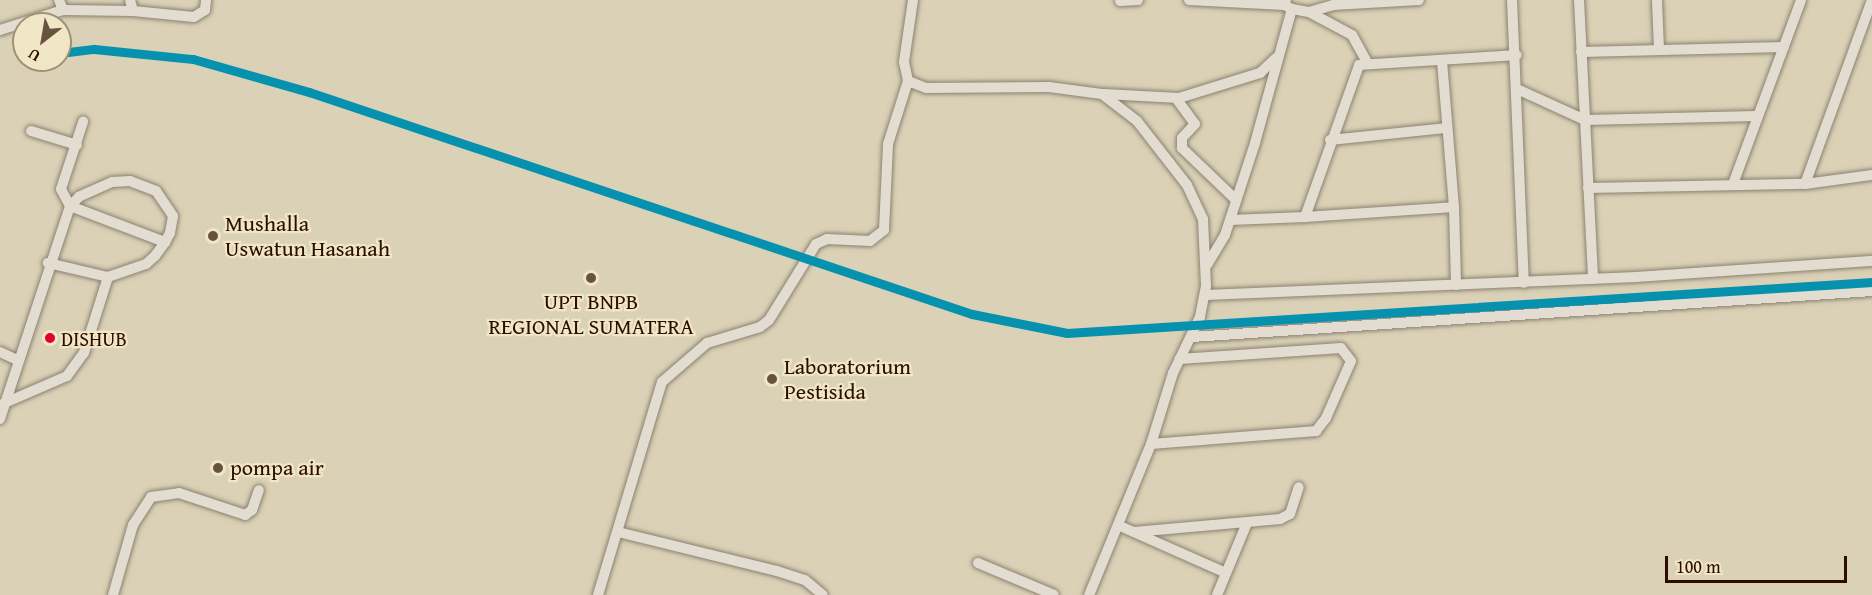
<!DOCTYPE html>
<style>
body{margin:0}
#map{position:relative;width:1872px;height:595px;overflow:hidden;background:#dad1b6;font-family:"Gentium Book Plus",serif}
div>[style]{position:absolute}
.roads{filter:drop-shadow(0 0 2px #8b8272) drop-shadow(0 0 2px #8b8272)}
.street>*{height:10px;margin:-5px;padding:0 5px;transform-origin:5px;border-radius:5px;background:#e2ddd0}
.rail-1>*{height:9px;margin:-4.5px;padding:0 4.5px;transform-origin:4.5px;border-radius:4.5px;background:#0692af}
.dots>*{width:16px;height:16px;translate:-50% -50%;box-sizing:border-box;border:3px solid #f1e6c6;border-radius:50%}
span{translate:-50% -50%;white-space:nowrap;text-align:center;line-height:1.15;-webkit-text-stroke:4.5px #f1e6c6;paint-order:stroke}
.bus-label{font-size:20px;color:#2b0e00}
.left{translate:0 -50%;text-align:left}
.poi-label{font-size:22px;color:#2b0e00}
.north{position:absolute;left:12px;top:12px;width:60px;height:60px;box-sizing:border-box;background:#f1e6c6;border:2px solid #a29077;border-radius:50%;rotate:211deg;font-size:16px;font-weight:700;line-height:24px;text-align:center;color:#2b0e00}
.north::after{content:'';display:block;margin:auto;width:21px;height:27px;background:#685240;clip-path:polygon(50% 0,100% 100%,50% 72%,0 100%)}
.scale{position:absolute;left:1665px;top:556px;width:182px;height:27px;box-sizing:border-box;border:3px solid #2b0e00;border-top:0;padding-left:8px;font-size:18px;line-height:21px;white-space:nowrap;color:#2b0e00;-webkit-text-stroke:4px #f1e6c6;paint-order:stroke}
</style>
<div id="map">
<div class="roads">
<div class="street">
<div style="left:59px;top:0;width:11px;rotate:68deg"></div>
<div style="left:63px;top:10px;width:70px;rotate:0.8deg"></div>
<div style="left:133px;top:11px;width:11px;rotate:-105deg"></div>
<div style="left:913px;top:0;width:63px;rotate:98.3deg"></div>
<div style="left:904px;top:62px;width:19px;rotate:78deg"></div>
<div style="left:908px;top:81px;width:19px;rotate:21deg"></div>
<div style="left:926px;top:88px;width:123px;rotate:-0.5deg"></div>
<div style="left:1049px;top:87px;width:53px;rotate:7.5deg"></div>
<div style="left:1102px;top:94px;width:44px;rotate:37.6deg"></div>
<div style="left:1137px;top:121px;width:81px;rotate:52deg"></div>
<div style="left:1187px;top:185px;width:38px;rotate:65deg"></div>
<div style="left:1203px;top:219px;width:67px;rotate:87.4deg"></div>
<div style="left:1206px;top:286px;width:32px;rotate:101deg"></div>
<div style="left:1200px;top:317px;width:62px;rotate:115.7deg"></div>
<div style="left:1173px;top:373px;width:74px;rotate:107.2deg"></div>
<div style="left:1151px;top:444px;width:163px;rotate:112.3deg"></div>
<div style="left:1189px;top:0;width:95px;rotate:3deg"></div>
<div style="left:1512px;top:0;width:283px;rotate:87.6deg"></div>
<div style="left:1579px;top:0;width:279px;rotate:87.1deg"></div>
<div style="left:1657px;top:0;width:50px;rotate:87.7deg"></div>
<div style="left:1120px;top:1px;width:18px;rotate:-3deg"></div>
<div style="left:1292px;top:9px;width:17px;rotate:10deg"></div>
<div style="left:1309px;top:12px;width:25px;rotate:-16deg"></div>
<div style="left:1333px;top:5px;width:86px;rotate:-3.3deg"></div>
<div style="left:133px;top:11px;width:61px;rotate:5.6deg"></div>
<div style="left:194px;top:17px;width:13px;rotate:-32deg"></div>
<div style="left:205px;top:10px;width:10px;rotate:-84deg"></div>
<div style="left:1309px;top:12px;width:49px;rotate:28.1deg"></div>
<div style="left:1352px;top:35px;width:33px;rotate:61deg"></div>
<div style="left:0;top:30px;width:66px;rotate:-17.6deg"></div>
<div style="left:1581px;top:52px;width:203px;rotate:-1.4deg"></div>
<div style="left:1517px;top:89px;width:75px;rotate:24.5deg"></div>
<div style="left:1585px;top:120px;width:171px;rotate:-1.3deg"></div>
<div style="left:1104px;top:94px;width:75px;rotate:3.1deg"></div>
<div style="left:1179px;top:98px;width:85px;rotate:-17.2deg"></div>
<div style="left:1260px;top:73px;width:22px;rotate:-43deg"></div>
<div style="left:1176px;top:98px;width:32px;rotate:54deg"></div>
<div style="left:1195px;top:124px;width:19px;rotate:133deg"></div>
<div style="left:1182px;top:138px;width:10px;rotate:90deg"></div>
<div style="left:1182px;top:148px;width:75px;rotate:43.9deg"></div>
<div style="left:31px;top:131px;width:48px;rotate:16.9deg"></div>
<div style="left:1330px;top:140px;width:118px;rotate:-5.9deg"></div>
<div style="left:1733px;top:184px;width:196px;rotate:-69.7deg"></div>
<div style="left:1805px;top:184px;width:196px;rotate:-70deg"></div>
<div style="left:1588px;top:188px;width:217px;rotate:-1.1deg"></div>
<div style="left:1805px;top:184px;width:68px;rotate:-7.7deg"></div>
<div style="left:1454px;top:207px;width:78px;rotate:88.5deg"></div>
<div style="left:1305px;top:217px;width:149px;rotate:-3.8deg"></div>
<div style="left:1454px;top:207px;width:146px;rotate:-94.7deg"></div>
<div style="left:1230px;top:220px;width:75px;rotate:-2.3deg"></div>
<div style="left:1305px;top:217px;width:161px;rotate:-70.4deg"></div>
<div style="left:1359px;top:65px;width:158px;rotate:-3.6deg"></div>
<div style="left:1207px;top:265px;width:35px;rotate:-59deg"></div>
<div style="left:1225px;top:235px;width:97px;rotate:-71.9deg"></div>
<div style="left:1255px;top:143px;width:139px;rotate:-74.6deg"></div>
<div style="left:1292px;top:9px;width:9px;rotate:-153deg"></div>
<div style="left:1284px;top:5px;width:5px;rotate:-68deg"></div>
<div style="left:108px;top:277px;width:40px;rotate:-18.9deg"></div>
<div style="left:146px;top:264px;width:12px;rotate:-42deg"></div>
<div style="left:155px;top:256px;width:17px;rotate:-54deg"></div>
<div style="left:165px;top:242px;width:10px;rotate:-61deg"></div>
<div style="left:170px;top:233px;width:17px;rotate:-80deg"></div>
<div style="left:173px;top:216px;width:30px;rotate:-124deg"></div>
<div style="left:156px;top:191px;width:28px;rotate:-159deg"></div>
<div style="left:130px;top:181px;width:18px;rotate:177deg"></div>
<div style="left:112px;top:182px;width:36px;rotate:156deg"></div>
<div style="left:79px;top:197px;width:13px;rotate:135deg"></div>
<div style="left:70px;top:206px;width:102px;rotate:20.8deg"></div>
<div style="left:1206px;top:295px;width:431px;rotate:-2.4deg"></div>
<div style="left:1637px;top:277px;width:236px;rotate:-3.9deg"></div>
<div style="left:1192px;top:337px;width:682px;rotate:-3.87deg"></div>
<div style="left:0;top:352px;width:19px;rotate:25deg"></div>
<div style="left:0;top:405px;width:73px;rotate:-23.4deg"></div>
<div style="left:67px;top:376px;width:29px;rotate:-54deg"></div>
<div style="left:84px;top:353px;width:80px;rotate:-72.5deg"></div>
<div style="left:108px;top:277px;width:62px;rotate:-166.9deg"></div>
<div style="left:0;top:419px;width:224px;rotate:-71.8deg"></div>
<div style="left:70px;top:206px;width:19px;rotate:-118deg"></div>
<div style="left:61px;top:189px;width:71px;rotate:-71.8deg"></div>
<div style="left:1151px;top:444px;width:166px;rotate:-4.5deg"></div>
<div style="left:1316px;top:431px;width:16px;rotate:-52deg"></div>
<div style="left:1326px;top:418px;width:62px;rotate:-66.3deg"></div>
<div style="left:1351px;top:361px;width:16px;rotate:-128deg"></div>
<div style="left:1341px;top:348px;width:162px;rotate:176.1deg"></div>
<div style="left:1120px;top:526px;width:116px;rotate:23.9deg"></div>
<div style="left:618px;top:532px;width:164px;rotate:13.8deg"></div>
<div style="left:777px;top:571px;width:29px;rotate:18deg"></div>
<div style="left:805px;top:580px;width:23px;rotate:40deg"></div>
<div style="left:1134px;top:532px;width:147px;rotate:-5.1deg"></div>
<div style="left:1280px;top:519px;width:11px;rotate:-27deg"></div>
<div style="left:1290px;top:514px;width:28px;rotate:-72deg"></div>
<div style="left:978px;top:563px;width:82px;rotate:22.8deg"></div>
<div style="left:113px;top:595px;width:73px;rotate:-74.1deg"></div>
<div style="left:133px;top:525px;width:33px;rotate:-57deg"></div>
<div style="left:151px;top:497px;width:28px;rotate:-8deg"></div>
<div style="left:179px;top:493px;width:70px;rotate:18.4deg"></div>
<div style="left:245px;top:515px;width:9px;rotate:-36deg"></div>
<div style="left:252px;top:510px;width:21px;rotate:-71deg"></div>
<div style="left:598px;top:595px;width:222px;rotate:-73.3deg"></div>
<div style="left:662px;top:382px;width:60px;rotate:-40.9deg"></div>
<div style="left:707px;top:343px;width:55px;rotate:-16.8deg"></div>
<div style="left:760px;top:327px;width:11px;rotate:-38deg"></div>
<div style="left:769px;top:320px;width:89px;rotate:-58.3deg"></div>
<div style="left:816px;top:244px;width:12px;rotate:-24deg"></div>
<div style="left:827px;top:239px;width:43px;rotate:2.7deg"></div>
<div style="left:870px;top:241px;width:18px;rotate:-38deg"></div>
<div style="left:884px;top:230px;width:86px;rotate:-87.3deg"></div>
<div style="left:888px;top:144px;width:66px;rotate:-72.4deg"></div>
<div style="left:1217px;top:595px;width:78px;rotate:-67.4deg"></div>
</div>
</div>
<div class="rail-1">
<div style="left:60px;top:53px;width:34px;rotate:-7deg"></div>
<div style="left:94px;top:49px;width:100px;rotate:5.8deg"></div>
<div style="left:193px;top:59px;width:121px;rotate:15.9deg"></div>
<div style="left:309px;top:92px;width:699px;rotate:18.51deg"></div>
<div style="left:972px;top:314px;width:97px;rotate:11.3deg"></div>
<div style="left:1067px;top:333px;width:807px;rotate:-3.63deg"></div>
</div>
<div class="dots">
<div style="left:213px;top:236px;background:#685240"></div>
<div style="left:591px;top:278px;background:#685240"></div>
<div style="left:50px;top:338px;background:#e4002b"></div>
<div style="left:772px;top:379px;background:#685240"></div>
<div style="left:218px;top:468px;background:#685240"></div>
</div>
<div class="bus-label">
<span class="left" style="left:61px;top:338px">DISHUB</span>
</div>
<div class="poi-label">
<span class="left" style="left:225px;top:236px">Mushalla<br>Uswatun Hasanah</span>
<span style="left:591px;top:314px">UPT BNPB<br>REGIONAL SUMATERA</span>
<span class="left" style="left:784px;top:379px">Laboratorium<br>Pestisida</span>
<span class="left" style="left:230px;top:468px">pompa air</span>
</div>
<div class="north">U</div>
<div class="scale">100 m</div>
</div>
